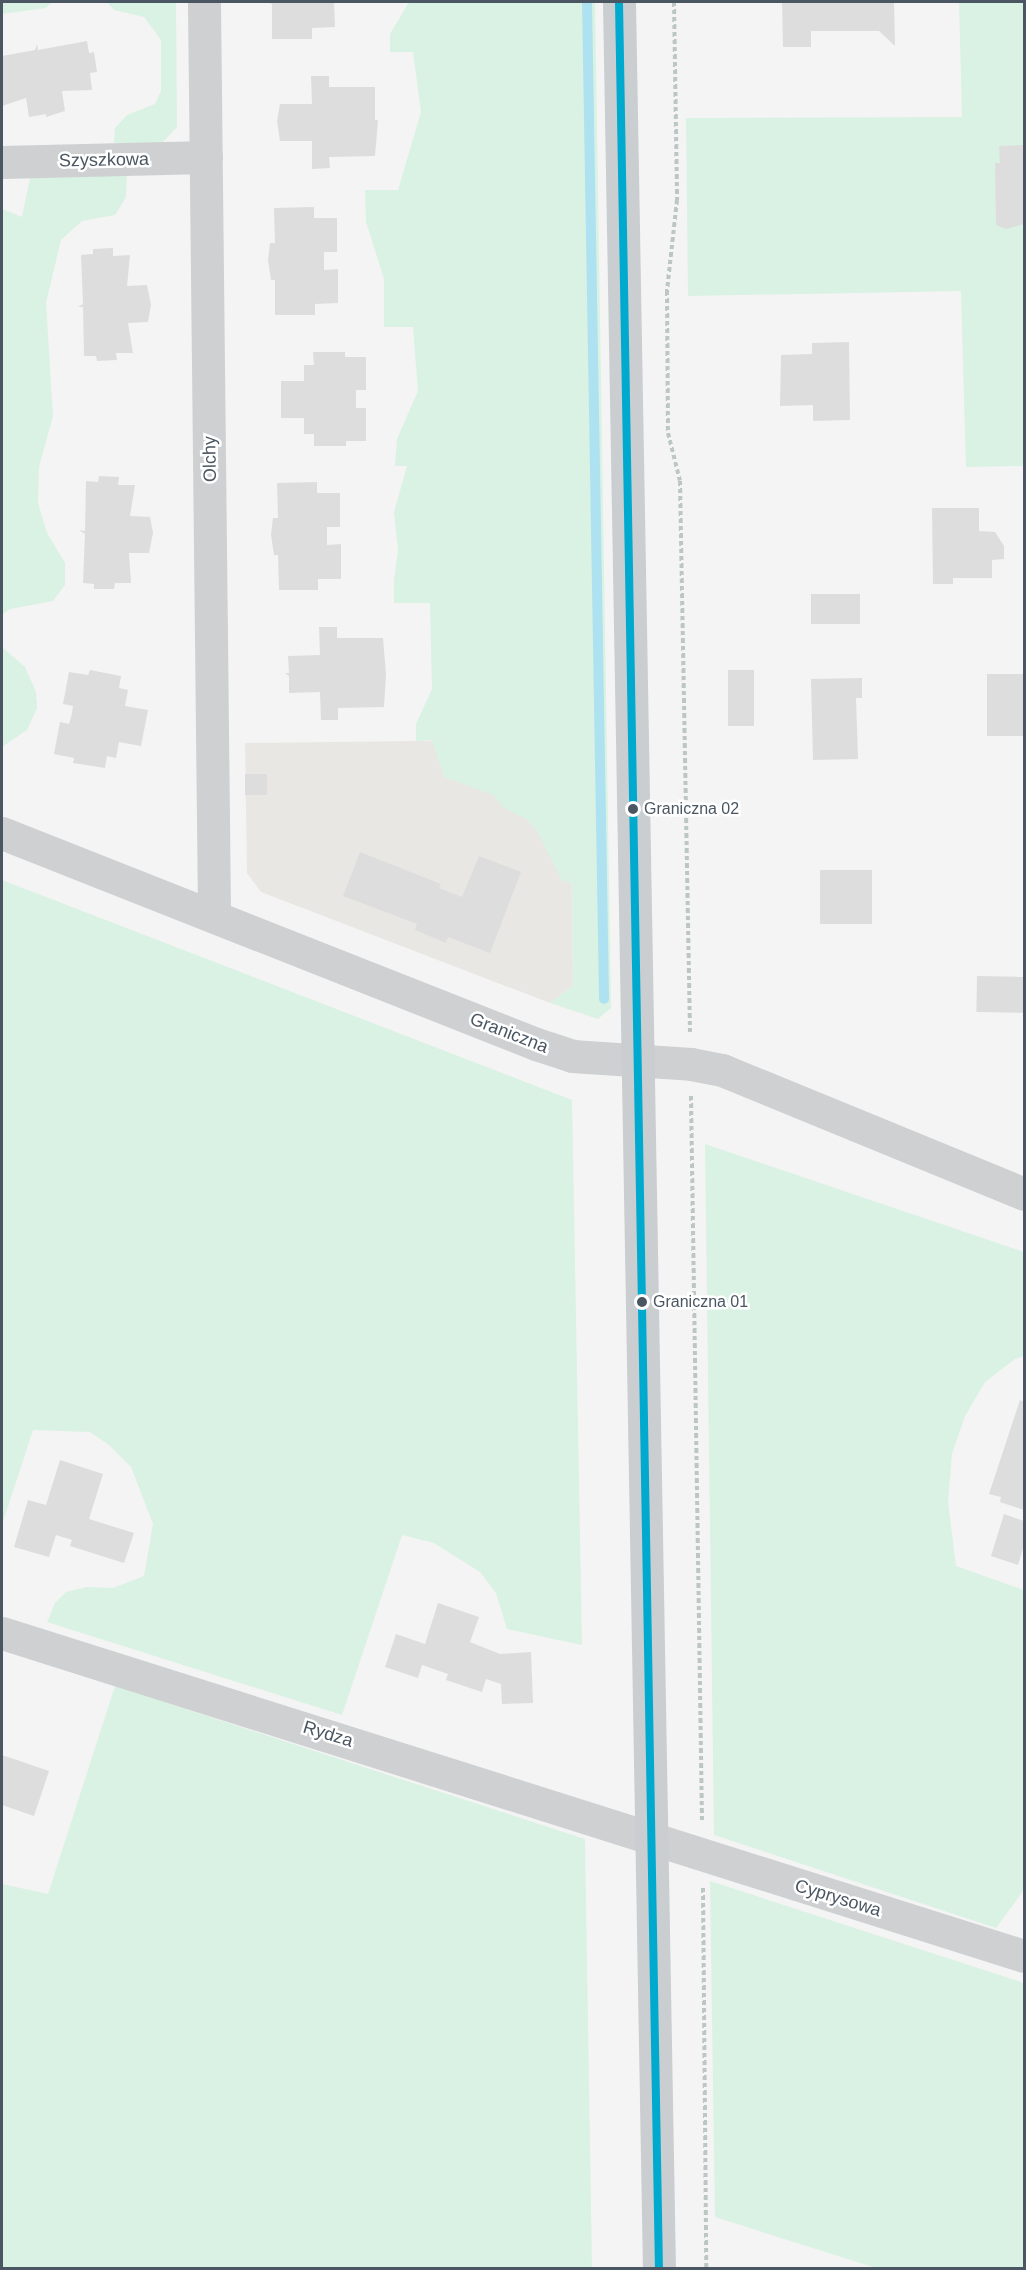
<!DOCTYPE html>
<style>
body{margin:0}
#map{position:relative;width:1026px;height:2270px;overflow:hidden;background:#f4f4f4;font-family:Helvetica,sans-serif}
div>[style]{position:absolute}
.commercial>*{inset:0;background:#e8e7e3}
.green>*{inset:0;background:#d9f2e3}
.stream>*{height:10px;margin:-5px;padding:0 5px;transform-origin:5px;border-radius:5px;background:#aee2f0}
.building>*{inset:0;background:#ddddde;transform-origin:0 0}
.path>*{height:4px;margin-top:-2px;transform-origin:0;background:repeating-linear-gradient(90deg,#bcc7c4 0 4.5px,transparent 0 7.5px)}
.minor>*{height:33px;margin:-16.5px;padding:0 16.5px;transform-origin:16.5px;border-radius:16.5px;background:#ced0d2}
.major>*{height:33px;margin:-16.5px;padding:0 16.5px;transform-origin:16.5px;border-radius:16.5px;background:#caced1}
.bus-1>*{height:8px;margin:-4px;padding:0 4px;transform-origin:4px;border-radius:4px;background:#00a9ce}
.dots>*{width:16px;height:16px;translate:-50% -50%;box-sizing:border-box;border:3px solid #fff;border-radius:50%}
span{translate:-50% -50%;white-space:nowrap;text-align:center;line-height:1.15;-webkit-text-stroke:5px #fff;paint-order:stroke}
.bus-label{font-size:16px;color:#4a5661}
.left{translate:0 -50%;text-align:left}
.street-label{font-size:18px;color:#4a5661}
.frame{position:absolute;inset:0;border:3px solid #4a5661;pointer-events:none}
</style>
<div id="map">
<div class="commercial">
<div style="clip-path:polygon(570px 739px,573px 986px,550px 1003px,261px 892px,247px 873px,245px 743px)"></div>
</div>
<div class="green">
<div style="clip-path:polygon(2px 2px,52px 2px,46px 8px,2px 14px)"></div>
<div style="clip-path:polygon(107px 2px,176px 2px,177px 127px,162px 143px,114px 143px,115px 128px,127px 115px,155px 104px,161px 91px,161px 40px,144px 17px,114px 10px)"></div>
<div style="clip-path:polygon(409px 2px,595px 2px,611px 1008px,598px 1019px,550px 1003px,573px 986px,572px 883px,562px 881px,536px 829px,526px 819px,504px 808px,493px 795px,444px 777px,432px 740px,416px 741px,416px 724px,432px 689px,430px 603px,394px 603px,394px 580px,398px 550px,394px 512px,407px 466px,395px 466px,397px 439px,418px 391px,413px 327px,384px 327px,384px 279px,366px 222px,365px 190px,398px 190px,421px 112px,413px 52px,390px 52px,390px 34px)"></div>
<div style="clip-path:polygon(959px 2px,1024px 2px,1024px 466px,966px 467px,961px 291px,688px 296px,686px 118px,962px 117px)"></div>
<div style="clip-path:polygon(127px 172px,126px 197px,115px 215px,82px 221px,61px 240px,46px 303px,53px 416px,39px 467px,38px 503px,47px 533px,65px 563px,65px 585px,53px 601px,10px 609px,2px 615px,2px 209px,22px 217px,31px 174px)"></div>
<div style="clip-path:polygon(2px 647px,25px 667px,36px 692px,37px 708px,27px 730px,2px 747px)"></div>
<div style="clip-path:polygon(2px 880px,572px 1100px,582px 1645px,507px 1629px,496px 1593px,480px 1572px,434px 1543px,402px 1535px,342px 1715px,47px 1622px,55px 1603px,66px 1592px,87px 1587px,113px 1588px,144px 1576px,153px 1524px,131px 1467px,109px 1445px,90px 1432px,33px 1430px,2px 1525px)"></div>
<div style="clip-path:polygon(705px 1144px,1024px 1252px,1024px 1356px,1015px 1359px,985px 1382px,965px 1416px,952px 1454px,948px 1502px,956px 1566px,1024px 1590px,1024px 1890px,996px 1928px,714px 1835px)"></div>
<div style="clip-path:polygon(115px 1686px,585px 1839px,592px 2268px,2px 2268px,2px 1884px,48px 1894px)"></div>
<div style="clip-path:polygon(710px 1881px,1024px 1983px,1024px 2268px,876px 2268px,715px 2217px)"></div>
</div>
<div class="stream">
<div style="left:587px;top:2px;width:997px;rotate:89.02deg"></div>
</div>
<div class="building">
<div style="clip-path:polygon(267px 2px,334px 2px,335px 27px,312px 28px,312px 39px,272px 39px,272px 4px)"></div>
<div style="clip-path:polygon(782px 2px,894px 2px,895px 46px,879px 31px,811px 31px,811px 47px,783px 47px)"></div>
<div style="clip-path:polygon(87px 41px,89px 53px,94px 52px,97px 72px,90px 73px,92px 90px,62px 91px,65px 111px,46px 117px,46px 114px,29px 117px,26px 98px,2px 106px,2px 56px,35px 50px,37px 44px,38px 50px)"></div>
<div style="clip-path:polygon(311px 76px,329px 76px,329px 87px,375px 87px,375px 120px,378px 120px,375px 156px,329px 157px,330px 168px,312px 169px,312px 141px,280px 141px,277px 121px,280px 104px,312px 104px)"></div>
<div style="clip-path:polygon(1024px 145px,1024px 224px,1006px 229px,996px 225px,995px 163px,1000px 163px,999px 146px)"></div>
<div style="clip-path:polygon(314px 207px,314px 218px,337px 218px,337px 252px,324px 252px,324px 270px,338px 269px,338px 303px,315px 304px,315px 315px,275px 315px,275px 280px,271px 280px,268px 260px,270px 243px,275px 243px,274px 208px)"></div>
<div style="clip-path:polygon(113px 248px,113px 256px,130px 255px,127px 286px,147px 285px,151px 305px,148px 322px,128px 323px,133px 353px,116px 353px,117px 360px,97px 361px,96px 356px,84px 356px,83px 307px,78px 307px,83px 304px,81px 255px,93px 254px,93px 249px)"></div>
<div style="clip-path:polygon(849px 342px,850px 420px,813px 421px,813px 405px,780px 406px,781px 355px,812px 354px,812px 343px)"></div>
<div style="clip-path:polygon(313px 352px,345px 352px,345px 357px,366px 357px,366px 390px,356px 390px,356px 408px,366px 408px,366px 441px,346px 441px,346px 446px,314px 446px,314px 434px,304px 434px,304px 418px,281px 418px,281px 381px,304px 381px,304px 365px,314px 365px)"></div>
<div style="clip-path:polygon(99px 476px,119px 477px,118px 485px,135px 485px,130px 516px,150px 517px,153px 533px,149px 553px,129px 553px,131px 583px,115px 583px,114px 589px,94px 589px,94px 584px,83px 583px,85px 534px,79px 530px,85px 531px,86px 481px,98px 482px)"></div>
<div style="clip-path:polygon(317px 482px,317px 493px,340px 493px,340px 527px,327px 527px,327px 545px,341px 544px,341px 579px,318px 579px,318px 590px,279px 590px,278px 555px,274px 555px,271px 535px,273px 518px,278px 518px,277px 483px)"></div>
<div style="clip-path:polygon(932px 508px,979px 508px,979px 531px,995px 532px,1004px 546px,1004px 559px,992px 560px,992px 578px,953px 578px,953px 584px,933px 584px)"></div>
<div style="left:811px;top:594px;width:49px;height:30px"></div>
<div style="clip-path:polygon(319px 627px,337px 627px,337px 638px,383px 638px,386px 674px,384px 707px,338px 708px,338px 720px,321px 720px,320px 692px,289px 693px,289px 676px,285px 673px,289px 673px,288px 656px,320px 655px)"></div>
<div style="clip-path:polygon(90px 670px,121px 676px,119px 688px,128px 690px,125px 706px,148px 710px,141px 746px,119px 742px,116px 758px,107px 756px,105px 768px,73px 763px,74px 758px,54px 754px,60px 722px,69px 724px,72px 713px,73px 706px,63px 704px,69px 672px,88px 675px)"></div>
<div style="left:754px;top:670px;width:56px;height:26px;rotate:90deg"></div>
<div style="left:987px;top:674px;width:37px;height:62px"></div>
<div style="clip-path:polygon(862px 678px,862px 698px,856px 698px,858px 759px,813px 760px,811px 679px)"></div>
<div style="left:245px;top:774px;width:22px;height:21px"></div>
<div style="clip-path:polygon(360px 852px,441px 884px,439px 888px,462px 897px,479px 856px,521px 872px,490px 953px,448px 937px,446px 943px,415px 930px,417px 924px,343px 896px)"></div>
<div style="left:820px;top:870px;width:52px;height:54px"></div>
<div style="left:977px;top:976px;width:47px;height:36px;rotate:1deg"></div>
<div style="clip-path:polygon(1020px 1400px,1024px 1402px,1024px 1510px,1000px 1502px,1001px 1497px,989px 1494px)"></div>
<div style="clip-path:polygon(60px 1460px,103px 1474px,89px 1519px,134px 1533px,124px 1563px,70px 1546px,72px 1540px,56px 1535px,49px 1557px,14px 1547px,28px 1500px,46px 1505px)"></div>
<div style="clip-path:polygon(1004px 1514px,1024px 1521px,1024px 1545px,1018px 1565px,991px 1556px)"></div>
<div style="clip-path:polygon(438px 1603px,479px 1617px,470px 1642px,500px 1654px,531px 1652px,533px 1703px,502px 1704px,501px 1684px,486px 1679px,482px 1692px,446px 1680px,448px 1674px,422px 1665px,418px 1678px,385px 1667px,396px 1634px,425px 1644px)"></div>
<div style="clip-path:polygon(2px 1755px,49px 1771px,34px 1816px,2px 1805px)"></div>
</div>
<div class="path">
<div style="left:674px;top:2px;width:198px;rotate:89.1deg"></div>
<div style="left:677px;top:200px;width:92px;rotate:96.3deg"></div>
<div style="left:667px;top:291px;width:142px;rotate:89.6deg"></div>
<div style="left:668px;top:433px;width:49px;rotate:76deg"></div>
<div style="left:680px;top:481px;width:551px;rotate:88.96deg"></div>
<div style="left:691px;top:1096px;width:725px;rotate:89.13deg"></div>
<div style="left:703px;top:1888px;width:380px;rotate:89.5deg"></div>
</div>
<div class="minor">
<div style="left:204px;top:2px;width:914px;rotate:89.37deg"></div>
<div style="left:2px;top:162px;width:204px;rotate:-1.4deg"></div>
<div style="left:2px;top:833px;width:574px;rotate:21.56deg"></div>
<div style="left:536px;top:1044px;width:38px;rotate:18deg"></div>
<div style="left:572px;top:1056px;width:119px;rotate:3.8deg"></div>
<div style="left:691px;top:1064px;width:32px;rotate:11deg"></div>
<div style="left:722px;top:1070px;width:326px;rotate:22.3deg"></div>
<div style="left:2px;top:1633px;width:1072px;rotate:17.54deg"></div>
</div>
<div class="major">
<div style="left:619px;top:2px;width:2266px;rotate:88.99deg"></div>
</div>
<div class="bus-1">
<div style="left:619px;top:2px;width:2266px;rotate:88.99deg"></div>
</div>
<div class="dots">
<div style="left:633px;top:809px;background:#4a5661"></div>
<div style="left:642px;top:1302px;background:#4a5661"></div>
</div>
<div class="bus-label">
<span class="left" style="left:644px;top:809px">Graniczna 02</span>
<span class="left" style="left:653px;top:1302px">Graniczna 01</span>
</div>
<div class="street-label">
<span style="left:104px;top:160px;rotate:-1deg">Szyszkowa</span>
<span style="left:210px;top:459px;rotate:-91deg">Olchy</span>
<span style="left:509px;top:1033px;rotate:21deg">Graniczna</span>
<span style="left:328px;top:1734px;rotate:17deg">Rydza</span>
<span style="left:838px;top:1898px;rotate:17deg">Cyprysowa</span>
</div>
<div class="frame"></div>
</div>
